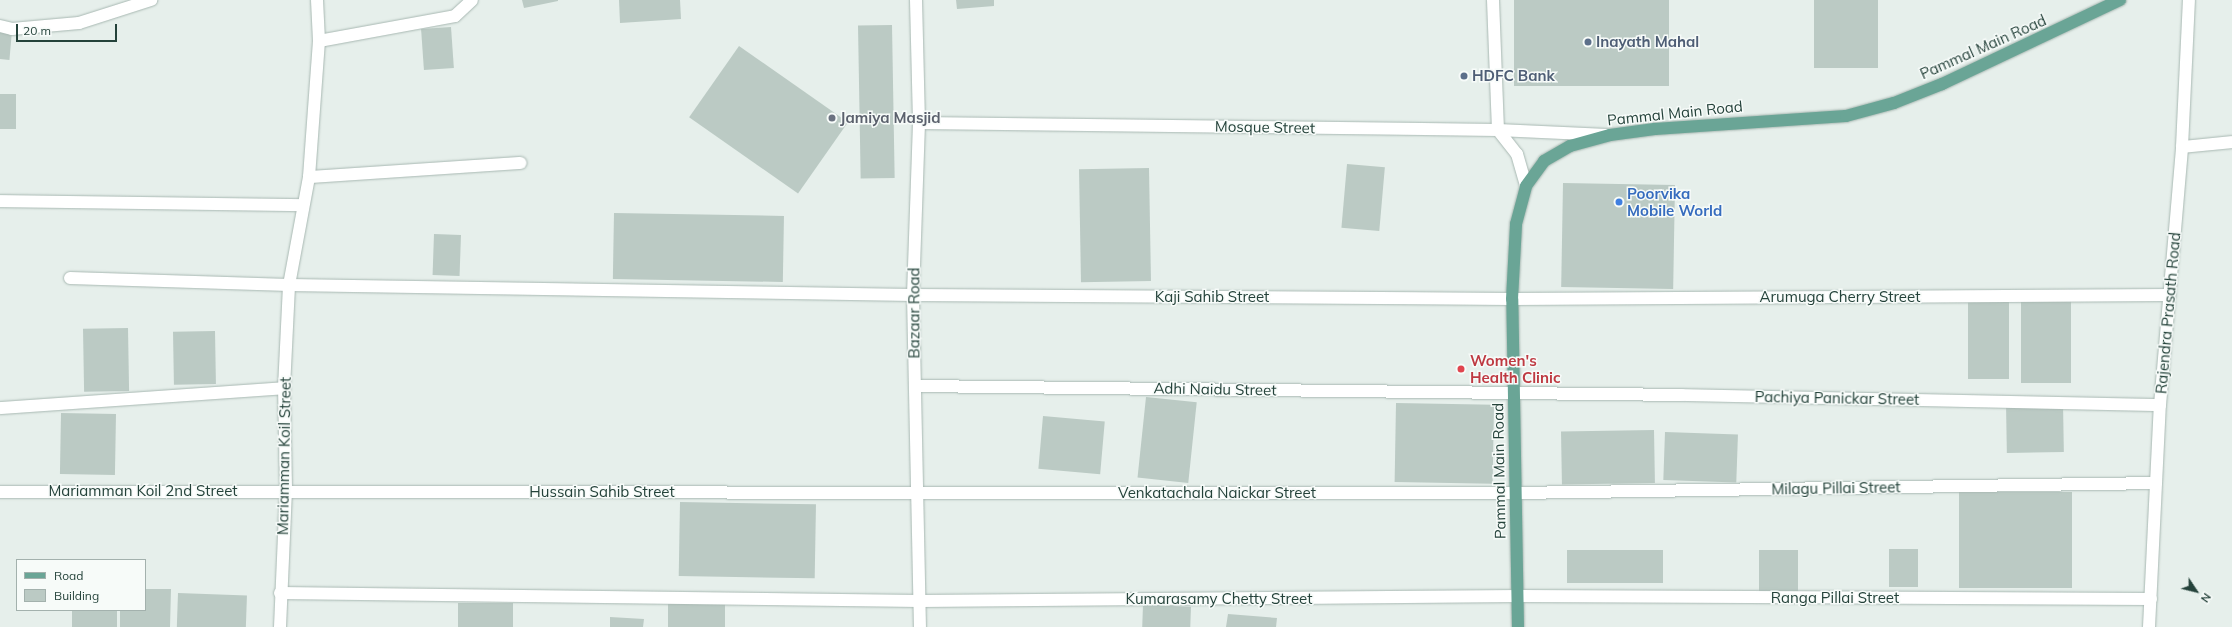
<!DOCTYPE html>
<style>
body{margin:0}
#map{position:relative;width:2232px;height:627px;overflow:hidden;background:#e6efeb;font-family:Mulish,sans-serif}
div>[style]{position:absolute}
.building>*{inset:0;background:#bbcac4;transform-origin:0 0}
.roads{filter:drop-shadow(0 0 1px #a8b8b2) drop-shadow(0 0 1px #a8b8b2)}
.street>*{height:12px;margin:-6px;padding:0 6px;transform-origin:6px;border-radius:6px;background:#fff}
.secondary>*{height:12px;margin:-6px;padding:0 6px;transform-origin:6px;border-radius:6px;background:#fff}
.primary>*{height:12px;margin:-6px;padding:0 6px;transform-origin:6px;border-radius:6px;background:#6aa596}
.dots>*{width:11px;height:11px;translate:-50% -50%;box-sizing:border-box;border:2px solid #f7fbf9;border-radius:50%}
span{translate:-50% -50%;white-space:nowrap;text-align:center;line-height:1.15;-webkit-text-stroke:3px #f7fbf9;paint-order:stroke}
.service-label{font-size:15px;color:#4e5e75;font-weight:700}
.left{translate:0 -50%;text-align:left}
.street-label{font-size:15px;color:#24423a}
.worship-label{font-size:15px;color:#5b616d;font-weight:700}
.shop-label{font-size:15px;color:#366cbe;font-weight:700}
.health-label{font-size:15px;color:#be3a42;font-weight:700}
.legend{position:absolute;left:16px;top:559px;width:130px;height:52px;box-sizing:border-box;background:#f7fbf9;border:1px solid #a3b1ad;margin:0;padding:5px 7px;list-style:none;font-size:12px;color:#24423a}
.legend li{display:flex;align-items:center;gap:8px;height:20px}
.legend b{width:20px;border:1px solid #a3b1ad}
.north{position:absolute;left:2176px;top:571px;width:40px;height:40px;-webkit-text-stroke:3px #f7fbf9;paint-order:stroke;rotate:125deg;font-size:11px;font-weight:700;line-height:16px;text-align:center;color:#24423a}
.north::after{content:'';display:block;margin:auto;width:14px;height:18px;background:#24423a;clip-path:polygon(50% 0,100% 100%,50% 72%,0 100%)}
.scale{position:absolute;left:16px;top:24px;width:101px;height:18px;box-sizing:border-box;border:2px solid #24423a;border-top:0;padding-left:5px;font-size:12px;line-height:14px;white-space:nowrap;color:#24423a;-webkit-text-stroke:3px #f7fbf9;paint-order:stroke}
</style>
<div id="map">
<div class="building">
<div style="clip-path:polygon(522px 0,558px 0,558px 1px,524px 8px)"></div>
<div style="clip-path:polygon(619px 0,680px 0,681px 19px,620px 23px)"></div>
<div style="clip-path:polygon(956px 0,994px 0,994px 6px,957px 9px)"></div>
<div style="left:1514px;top:0;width:155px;height:86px"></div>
<div style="left:1814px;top:0;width:64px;height:68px"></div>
<div style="left:892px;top:25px;width:153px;height:34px;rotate:89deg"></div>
<div style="left:451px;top:27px;width:41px;height:30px;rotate:86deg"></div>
<div style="left:0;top:30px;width:12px;height:29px;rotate:5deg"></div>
<div style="left:739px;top:46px;width:133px;height:87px;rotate:35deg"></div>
<div style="left:16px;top:94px;width:35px;height:16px;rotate:90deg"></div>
<div style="left:1347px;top:164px;width:38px;height:64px;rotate:5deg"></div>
<div style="left:1149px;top:168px;width:113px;height:70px;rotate:89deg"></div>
<div style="left:1563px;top:183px;width:112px;height:104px;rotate:1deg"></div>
<div style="left:614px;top:213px;width:170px;height:66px;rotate:1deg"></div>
<div style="left:434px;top:234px;width:27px;height:41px;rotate:2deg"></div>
<div style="left:2009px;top:300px;width:79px;height:41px;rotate:90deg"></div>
<div style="left:2021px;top:301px;width:50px;height:82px"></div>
<div style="left:128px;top:328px;width:63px;height:45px;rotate:89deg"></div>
<div style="left:215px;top:331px;width:53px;height:42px;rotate:89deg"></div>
<div style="left:1146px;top:397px;width:51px;height:81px;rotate:6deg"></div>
<div style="left:1396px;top:403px;width:98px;height:79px;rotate:1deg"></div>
<div style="left:2063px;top:403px;width:49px;height:57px;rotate:89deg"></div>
<div style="left:61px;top:413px;width:55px;height:61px;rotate:1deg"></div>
<div style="left:1043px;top:416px;width:62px;height:53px;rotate:5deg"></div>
<div style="left:1654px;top:430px;width:53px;height:93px;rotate:89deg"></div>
<div style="left:1665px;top:432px;width:73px;height:48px;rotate:2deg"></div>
<div style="left:1959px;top:492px;width:113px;height:96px"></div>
<div style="left:680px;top:502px;width:136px;height:74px;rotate:1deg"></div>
<div style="left:1889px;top:549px;width:29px;height:38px"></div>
<div style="left:1567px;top:550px;width:96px;height:33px"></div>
<div style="left:1759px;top:550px;width:39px;height:44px"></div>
<div style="clip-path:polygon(145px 589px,171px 589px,170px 627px,120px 627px,120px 610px,145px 610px)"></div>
<div style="left:178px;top:593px;width:69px;height:34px;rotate:2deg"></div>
<div style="left:513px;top:603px;width:24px;height:55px;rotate:90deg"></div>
<div style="left:725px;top:603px;width:24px;height:57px;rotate:90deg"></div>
<div style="left:1143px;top:605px;width:48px;height:22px;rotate:2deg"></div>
<div style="left:72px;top:610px;width:45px;height:17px"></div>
<div style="clip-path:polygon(1228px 614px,1277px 618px,1276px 627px,1226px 627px)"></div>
<div style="clip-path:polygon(610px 617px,644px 619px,643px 627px,610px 627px)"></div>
</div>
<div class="roads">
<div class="street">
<div style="left:1493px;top:0;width:130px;rotate:87.8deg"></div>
<div style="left:1498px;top:130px;width:31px;rotate:52deg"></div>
<div style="left:1517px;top:154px;width:33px;rotate:74deg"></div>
<div style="left:0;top:26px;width:12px;rotate:14deg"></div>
<div style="left:12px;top:29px;width:67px;rotate:-5.1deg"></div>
<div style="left:79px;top:23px;width:76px;rotate:-17.7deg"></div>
<div style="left:319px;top:41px;width:138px;rotate:-10.4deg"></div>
<div style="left:455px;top:16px;width:23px;rotate:-43deg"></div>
<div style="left:919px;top:123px;width:579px;rotate:0.69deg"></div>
<div style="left:1498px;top:130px;width:109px;rotate:2.6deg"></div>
<div style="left:2182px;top:147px;width:50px;rotate:-5.7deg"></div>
<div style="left:309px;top:177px;width:212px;rotate:-3.8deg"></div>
<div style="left:0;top:201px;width:302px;rotate:0.8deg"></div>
<div style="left:70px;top:278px;width:219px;rotate:1.8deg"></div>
<div style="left:289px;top:285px;width:624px;rotate:0.92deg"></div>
<div style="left:913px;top:295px;width:599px;rotate:0.38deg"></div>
<div style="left:1512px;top:299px;width:657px;rotate:-0.35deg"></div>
<div style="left:915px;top:386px;width:767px;rotate:0.67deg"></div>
<div style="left:1682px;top:395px;width:478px;rotate:1.2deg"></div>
<div style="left:0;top:408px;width:285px;rotate:-4deg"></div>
<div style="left:0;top:492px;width:1515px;rotate:0.04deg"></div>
<div style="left:1515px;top:493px;width:641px;rotate:-0.89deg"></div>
<div style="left:280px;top:593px;width:640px;rotate:0.72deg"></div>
<div style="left:920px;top:601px;width:599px;rotate:-0.48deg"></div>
<div style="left:1519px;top:596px;width:632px;rotate:0.27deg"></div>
<div style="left:280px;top:627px;width:137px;rotate:-87.5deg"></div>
<div style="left:286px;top:490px;width:102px;rotate:-91.1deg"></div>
<div style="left:284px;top:388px;width:103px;rotate:-87.2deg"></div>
<div style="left:289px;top:285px;width:110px;rotate:-79.5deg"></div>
<div style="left:309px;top:177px;width:136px;rotate:-85.8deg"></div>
<div style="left:319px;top:41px;width:41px;rotate:-92.8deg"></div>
</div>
<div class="secondary">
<div style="left:916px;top:0;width:123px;rotate:88.6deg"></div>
<div style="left:919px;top:123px;width:172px;rotate:92deg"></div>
<div style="left:913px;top:295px;width:332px;rotate:88.8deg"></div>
<div style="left:2149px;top:627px;width:222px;rotate:-87.2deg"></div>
<div style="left:2160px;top:405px;width:259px;rotate:-85.1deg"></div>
<div style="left:2182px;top:147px;width:147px;rotate:-87.3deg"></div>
</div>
<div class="primary">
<div style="left:1518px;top:627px;width:328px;rotate:-91deg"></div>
<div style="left:1512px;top:299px;width:75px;rotate:-86.9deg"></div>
<div style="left:1516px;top:224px;width:39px;rotate:-75deg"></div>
<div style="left:1526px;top:186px;width:31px;rotate:-54deg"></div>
<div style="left:1544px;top:161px;width:30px;rotate:-30deg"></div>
<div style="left:1570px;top:146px;width:41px;rotate:-15.4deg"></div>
<div style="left:1610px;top:135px;width:45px;rotate:-7.6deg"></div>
<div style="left:1655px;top:129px;width:191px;rotate:-3.9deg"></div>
<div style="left:1846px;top:116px;width:50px;rotate:-15.2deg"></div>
<div style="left:1894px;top:103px;width:52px;rotate:-21.6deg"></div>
<div style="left:1942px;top:84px;width:197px;rotate:-25.3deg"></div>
</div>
</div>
<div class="dots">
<div style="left:1588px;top:42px;background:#5c6f8a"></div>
<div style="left:1464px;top:76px;background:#5c6f8a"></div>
<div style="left:832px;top:118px;background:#6b7280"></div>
<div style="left:1619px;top:202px;background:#3f7fe0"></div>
<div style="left:1461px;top:369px;background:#e0444e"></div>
</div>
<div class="service-label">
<span class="left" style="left:1596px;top:42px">Inayath Mahal</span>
<span class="left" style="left:1472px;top:76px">HDFC Bank</span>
</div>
<div class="street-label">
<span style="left:1983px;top:47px;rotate:-24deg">Pammal Main Road</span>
<span style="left:1675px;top:113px;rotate:-6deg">Pammal Main Road</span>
<span style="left:1265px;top:127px;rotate:1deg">Mosque Street</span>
<span style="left:1212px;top:297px">Kaji Sahib Street</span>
<span style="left:1840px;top:297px">Arumuga Cherry Street</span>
<span style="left:914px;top:313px;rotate:-90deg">Bazaar Road</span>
<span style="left:2168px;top:313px;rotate:-85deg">Rajendra Prasath Road</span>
<span style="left:1215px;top:389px;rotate:1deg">Adhi Naidu Street</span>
<span style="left:1837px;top:398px;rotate:1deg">Pachiya Panickar Street</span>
<span style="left:284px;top:456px;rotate:-89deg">Mariamman Koil Street</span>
<span style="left:1499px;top:471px;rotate:-91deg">Pammal Main Road</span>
<span style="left:1836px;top:488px;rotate:-1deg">Milagu Pillai Street</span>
<span style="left:143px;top:491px">Mariamman Koil 2nd Street</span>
<span style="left:602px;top:492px">Hussain Sahib Street</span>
<span style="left:1217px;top:493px">Venkatachala Naickar Street</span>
<span style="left:1835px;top:598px">Ranga Pillai Street</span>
<span style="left:1219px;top:599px">Kumarasamy Chetty Street</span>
</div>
<div class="worship-label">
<span class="left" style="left:840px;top:118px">Jamiya Masjid</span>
</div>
<div class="shop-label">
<span class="left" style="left:1627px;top:202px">Poorvika<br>Mobile World</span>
</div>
<div class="health-label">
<span class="left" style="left:1470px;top:369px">Women's<br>Health Clinic</span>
</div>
<ul class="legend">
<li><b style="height:5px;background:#6aa596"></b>Road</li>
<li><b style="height:11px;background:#bbcac4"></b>Building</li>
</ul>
<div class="north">N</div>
<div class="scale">20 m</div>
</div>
